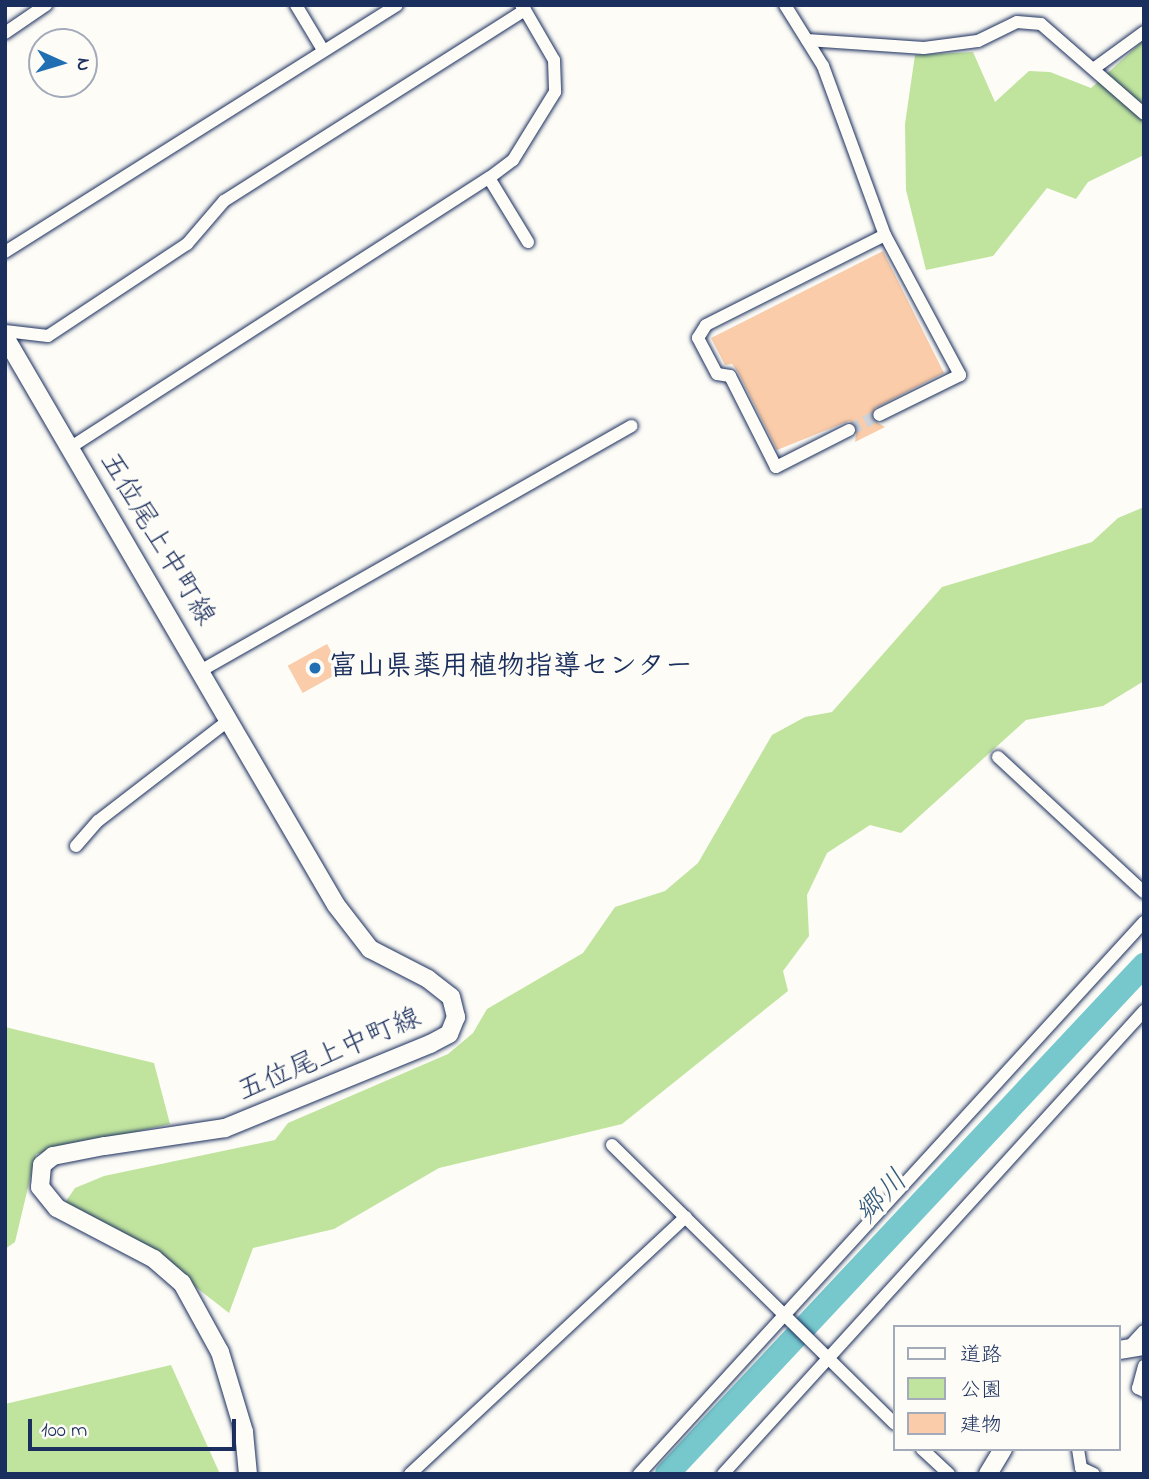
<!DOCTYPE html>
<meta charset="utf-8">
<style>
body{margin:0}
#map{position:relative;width:1149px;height:1479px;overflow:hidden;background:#fdfcf7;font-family:"Indie Flower","Klee One",sans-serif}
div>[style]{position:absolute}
.green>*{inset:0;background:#c0e49e}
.river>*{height:24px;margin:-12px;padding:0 12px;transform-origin:12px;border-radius:12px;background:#76c8cd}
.building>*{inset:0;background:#facca9;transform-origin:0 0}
.street-tunnel>*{height:12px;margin-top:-6px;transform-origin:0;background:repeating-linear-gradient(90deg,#d0d3d8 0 12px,transparent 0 18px)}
.roads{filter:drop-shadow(0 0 2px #1b2f5e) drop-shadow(0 0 2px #1b2f5e)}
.street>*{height:12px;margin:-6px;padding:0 6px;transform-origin:6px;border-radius:6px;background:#fdfcf7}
.secondary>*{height:18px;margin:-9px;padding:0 9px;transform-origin:9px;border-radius:9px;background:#fdfcf7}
.dots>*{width:19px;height:19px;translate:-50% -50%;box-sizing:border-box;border:4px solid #fdfcf7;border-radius:50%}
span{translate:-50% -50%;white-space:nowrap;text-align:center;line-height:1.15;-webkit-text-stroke:7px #fdfcf7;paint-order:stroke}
.street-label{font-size:28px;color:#1b2f5e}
.poi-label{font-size:28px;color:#1b2f5e;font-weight:700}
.left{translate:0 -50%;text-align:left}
.water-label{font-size:30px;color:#365d7f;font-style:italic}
.frame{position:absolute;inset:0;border:7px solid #1b2f5e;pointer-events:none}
.legend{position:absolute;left:893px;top:1325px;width:228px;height:126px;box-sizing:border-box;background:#fdfcf7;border:2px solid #a3aaba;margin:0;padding:9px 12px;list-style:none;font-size:21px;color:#1b2f5e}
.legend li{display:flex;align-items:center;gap:14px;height:35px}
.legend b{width:35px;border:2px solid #a3aaba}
.north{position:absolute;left:28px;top:28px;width:70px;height:70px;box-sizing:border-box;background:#fdfcf7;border:2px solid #a3aaba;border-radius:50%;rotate:94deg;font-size:19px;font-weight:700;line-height:28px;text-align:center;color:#1b2f5e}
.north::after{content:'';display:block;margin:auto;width:24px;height:32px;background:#1f6fb2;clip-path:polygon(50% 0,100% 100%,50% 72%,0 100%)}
.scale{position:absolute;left:28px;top:1419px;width:208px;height:32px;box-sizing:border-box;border:4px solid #1b2f5e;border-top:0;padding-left:9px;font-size:21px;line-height:24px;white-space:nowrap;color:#1b2f5e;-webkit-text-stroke:5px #fdfcf7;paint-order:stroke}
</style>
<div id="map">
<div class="green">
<div style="clip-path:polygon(1144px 40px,1144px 155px,1088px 182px,1076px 199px,1047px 188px,993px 256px,926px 270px,906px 190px,905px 124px,915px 55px,973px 52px,995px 102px,1029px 71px,1050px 72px,1091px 88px)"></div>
<div style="clip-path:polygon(1144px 507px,1144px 681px,1103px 706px,1026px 720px,901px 833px,870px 825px,827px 853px,807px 895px,809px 936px,783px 971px,788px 991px,622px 1124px,439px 1168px,334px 1229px,253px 1248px,229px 1313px,161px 1260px,64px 1204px,75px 1188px,104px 1176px,275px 1140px,288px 1123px,448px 1054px,473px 1033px,487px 1009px,583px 953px,615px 907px,665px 891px,698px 863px,772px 735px,805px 717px,832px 712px,942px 587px,1092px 542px,1118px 518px)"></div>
<div style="clip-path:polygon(5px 1027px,154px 1063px,170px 1124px,36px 1154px,15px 1242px,5px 1249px)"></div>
<div style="clip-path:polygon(171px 1365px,220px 1474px,5px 1474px,5px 1404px)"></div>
</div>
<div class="river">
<div style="left:667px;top:1474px;width:698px;rotate:-46.86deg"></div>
</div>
<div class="building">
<div style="clip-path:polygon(883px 251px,944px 373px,875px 408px,872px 419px,885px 427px,855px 442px,857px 427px,849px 421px,777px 450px,738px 372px,732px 364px,725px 365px,711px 338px)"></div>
<div style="left:327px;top:644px;width:31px;height:45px;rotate:61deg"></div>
</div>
<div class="street-tunnel">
<div style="left:849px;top:430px;width:34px;rotate:-27deg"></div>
</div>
<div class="roads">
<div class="street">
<div style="left:296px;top:5px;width:52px;rotate:59deg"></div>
<div style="left:785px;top:5px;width:72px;rotate:58.1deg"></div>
<div style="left:823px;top:66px;width:180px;rotate:69.9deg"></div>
<div style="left:885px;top:235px;width:159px;rotate:61.8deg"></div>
<div style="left:960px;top:375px;width:90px;rotate:153.7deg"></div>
<div style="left:525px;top:10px;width:58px;rotate:59.9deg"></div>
<div style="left:554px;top:60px;width:32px;rotate:88deg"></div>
<div style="left:555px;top:92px;width:80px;rotate:121.7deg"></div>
<div style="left:513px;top:160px;width:30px;rotate:143deg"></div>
<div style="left:489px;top:178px;width:75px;rotate:58.6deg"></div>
<div style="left:5px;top:33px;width:50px;rotate:-34.3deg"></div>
<div style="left:807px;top:40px;width:117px;rotate:3.9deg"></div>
<div style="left:924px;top:48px;width:54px;rotate:-7.4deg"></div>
<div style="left:978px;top:41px;width:43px;rotate:-26deg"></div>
<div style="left:1017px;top:22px;width:24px;rotate:5deg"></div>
<div style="left:1041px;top:24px;width:137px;rotate:41.1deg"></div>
<div style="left:1096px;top:67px;width:59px;rotate:-36.1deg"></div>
<div style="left:5px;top:252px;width:463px;rotate:-32.2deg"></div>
<div style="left:5px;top:331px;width:43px;rotate:6.6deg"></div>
<div style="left:48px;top:336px;width:167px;rotate:-33.5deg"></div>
<div style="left:187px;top:244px;width:57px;rotate:-49.3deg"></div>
<div style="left:224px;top:201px;width:356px;rotate:-32.4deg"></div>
<div style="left:525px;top:10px;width:6px;rotate:-129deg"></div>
<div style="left:849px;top:430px;width:82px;rotate:153.1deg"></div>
<div style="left:776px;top:467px;width:102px;rotate:-116.8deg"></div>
<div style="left:730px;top:376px;width:13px;rotate:-171deg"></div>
<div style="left:717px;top:374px;width:41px;rotate:-117.8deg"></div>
<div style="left:698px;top:338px;width:15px;rotate:-58deg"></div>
<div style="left:706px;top:325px;width:200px;rotate:-26.7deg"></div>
<div style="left:71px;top:447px;width:497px;rotate:-32.8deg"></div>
<div style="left:202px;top:670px;width:494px;rotate:-29.6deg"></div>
<div style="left:998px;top:757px;width:199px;rotate:42.8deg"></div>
<div style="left:76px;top:846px;width:33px;rotate:-49deg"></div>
<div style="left:98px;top:821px;width:165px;rotate:-37.6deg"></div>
<div style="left:612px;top:1145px;width:397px;rotate:44.6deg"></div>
<div style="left:1128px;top:1348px;width:23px;rotate:-47deg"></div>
<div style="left:1144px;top:1366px;width:23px;rotate:105deg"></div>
<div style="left:1138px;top:1388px;width:7px;rotate:27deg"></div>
<div style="left:922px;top:1449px;width:37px;rotate:43deg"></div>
<div style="left:1078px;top:1449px;width:19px;rotate:81deg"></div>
<div style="left:1081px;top:1468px;width:14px;rotate:25deg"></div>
<div style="left:410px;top:1474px;width:377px;rotate:-43deg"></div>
<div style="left:639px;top:1474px;width:748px;rotate:-47.55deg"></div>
<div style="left:723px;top:1474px;width:626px;rotate:-47.72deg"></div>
</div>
<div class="secondary">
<div style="left:5px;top:337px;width:657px;rotate:59.77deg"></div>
<div style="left:336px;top:905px;width:56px;rotate:52.3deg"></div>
<div style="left:370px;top:949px;width:65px;rotate:27.3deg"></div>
<div style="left:428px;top:979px;width:29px;rotate:38deg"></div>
<div style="left:451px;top:997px;width:21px;rotate:76deg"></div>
<div style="left:456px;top:1017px;width:18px;rotate:112deg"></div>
<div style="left:449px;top:1034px;width:21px;rotate:152deg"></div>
<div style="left:430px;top:1044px;width:222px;rotate:157.7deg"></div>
<div style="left:225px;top:1128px;width:122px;rotate:171.5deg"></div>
<div style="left:104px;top:1146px;width:52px;rotate:168.9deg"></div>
<div style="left:53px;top:1156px;width:14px;rotate:141deg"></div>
<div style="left:42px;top:1165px;width:22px;rotate:95deg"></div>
<div style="left:40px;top:1187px;width:27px;rotate:51deg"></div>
<div style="left:57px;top:1208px;width:110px;rotate:27.7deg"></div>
<div style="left:154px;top:1259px;width:37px;rotate:41deg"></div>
<div style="left:182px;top:1283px;width:79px;rotate:61.2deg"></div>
<div style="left:220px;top:1352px;width:84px;rotate:73.3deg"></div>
<div style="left:244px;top:1432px;width:42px;rotate:84.6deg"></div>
<div style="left:1119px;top:1350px;width:25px;rotate:-9deg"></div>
<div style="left:988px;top:1474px;width:29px;rotate:-59deg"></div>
</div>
</div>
<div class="dots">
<div style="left:315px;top:668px;background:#1f6fb2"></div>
</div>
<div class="street-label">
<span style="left:156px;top:540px;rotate:59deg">五位尾上中町線</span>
<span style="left:330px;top:1056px;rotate:-23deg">五位尾上中町線</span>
</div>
<div class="poi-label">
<span class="left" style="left:329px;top:668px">富山県薬用植物指導センター</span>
</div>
<div class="water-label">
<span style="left:883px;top:1198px;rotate:-47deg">郷川</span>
</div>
<div class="frame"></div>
<ul class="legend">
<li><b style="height:9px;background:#fdfcf7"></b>道路</li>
<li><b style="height:19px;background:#c0e49e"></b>公園</li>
<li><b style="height:19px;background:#facca9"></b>建物</li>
</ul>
<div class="north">N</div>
<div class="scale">100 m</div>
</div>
